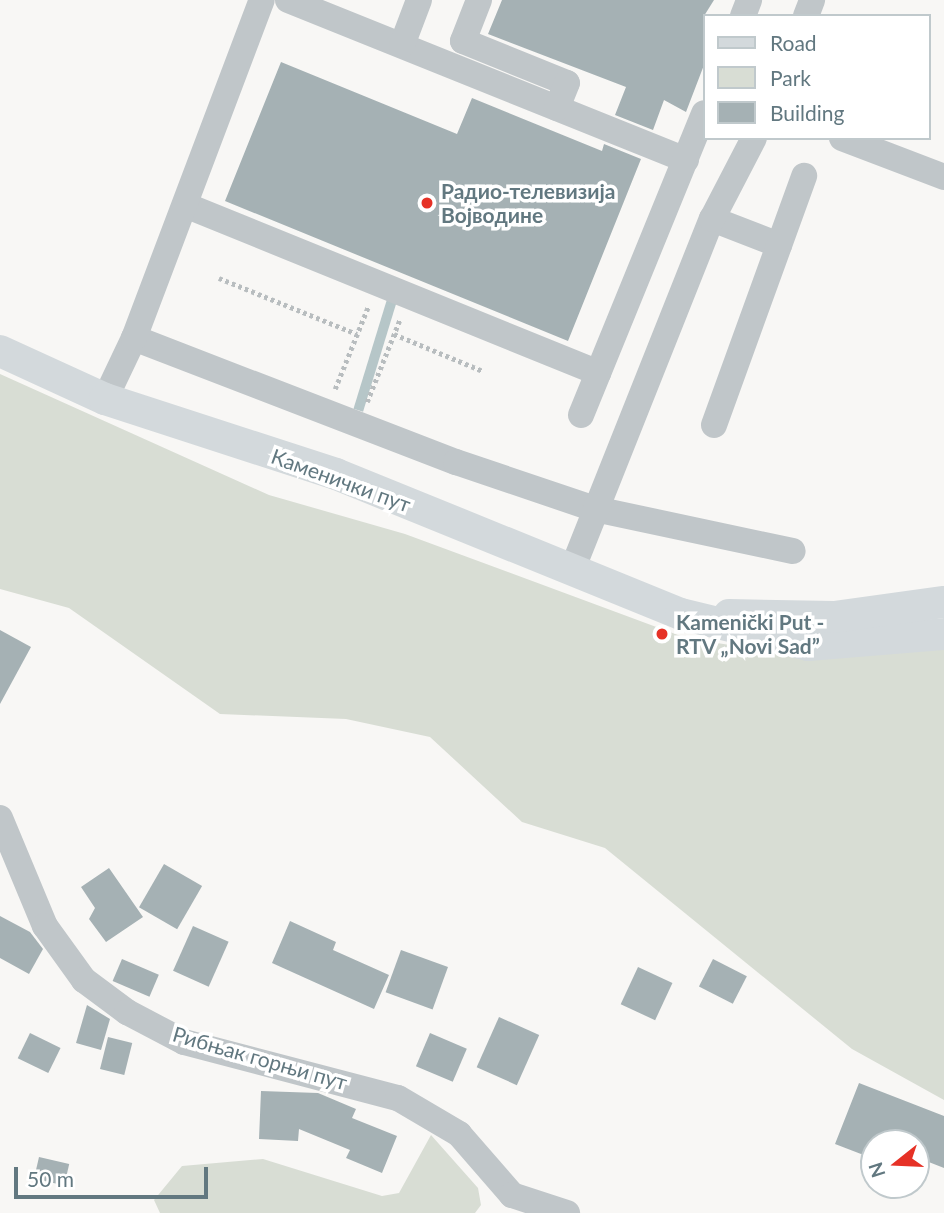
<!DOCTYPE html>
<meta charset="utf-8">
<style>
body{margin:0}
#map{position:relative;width:944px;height:1213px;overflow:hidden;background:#f8f7f5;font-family:Lato,sans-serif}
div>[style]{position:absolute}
.green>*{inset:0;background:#d8ddd4}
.water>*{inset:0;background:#b6c6c8;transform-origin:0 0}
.building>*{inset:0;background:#a5b1b4;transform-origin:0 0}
.path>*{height:4.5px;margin-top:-2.25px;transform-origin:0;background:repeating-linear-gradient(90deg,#b8bdbf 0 3.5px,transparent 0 7px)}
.minor>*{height:26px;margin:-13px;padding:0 13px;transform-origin:13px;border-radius:13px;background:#c0c6c9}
.major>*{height:32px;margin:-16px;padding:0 16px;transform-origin:16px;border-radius:16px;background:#d3d9dc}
.dots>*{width:19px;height:19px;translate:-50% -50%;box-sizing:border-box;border:4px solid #fff;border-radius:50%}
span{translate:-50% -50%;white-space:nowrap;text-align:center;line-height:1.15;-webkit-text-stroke:7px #fff;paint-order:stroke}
.poi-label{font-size:21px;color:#627880;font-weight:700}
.left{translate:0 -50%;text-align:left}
.street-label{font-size:21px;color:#627880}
.legend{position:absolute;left:703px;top:14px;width:228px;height:126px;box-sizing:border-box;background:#fff;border:2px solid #c0c9cc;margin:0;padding:9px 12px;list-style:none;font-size:21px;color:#627880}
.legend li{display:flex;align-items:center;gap:14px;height:35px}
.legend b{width:35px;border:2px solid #c0c9cc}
.north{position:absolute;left:860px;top:1129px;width:70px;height:70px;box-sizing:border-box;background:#fff;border:2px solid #c0c9cc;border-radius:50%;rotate:252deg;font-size:19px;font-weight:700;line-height:28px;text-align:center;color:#627880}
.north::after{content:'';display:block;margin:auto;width:24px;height:32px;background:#e63126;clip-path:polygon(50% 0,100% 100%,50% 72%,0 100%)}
.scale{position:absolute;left:14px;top:1167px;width:194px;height:32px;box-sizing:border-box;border:4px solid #627880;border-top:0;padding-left:9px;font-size:21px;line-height:24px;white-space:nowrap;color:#627880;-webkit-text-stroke:5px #fff;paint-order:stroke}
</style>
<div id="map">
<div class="green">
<div style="clip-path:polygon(0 374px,269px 495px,405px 534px,686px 638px,804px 657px,944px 642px,944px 1100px,852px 1049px,605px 848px,522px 822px,430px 737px,346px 719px,220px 714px,69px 608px,0 589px)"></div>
<div style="clip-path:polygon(431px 1135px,478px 1188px,481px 1205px,475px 1213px,160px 1213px,154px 1200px,182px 1166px,263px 1159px,382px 1196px,399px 1193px)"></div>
</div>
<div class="water">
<div style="left:388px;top:296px;width:10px;height:118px;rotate:17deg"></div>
</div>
<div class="building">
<div style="clip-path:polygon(502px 0,714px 0,704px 16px,704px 65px,686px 112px,664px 100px,653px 130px,615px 115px,626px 87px,488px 34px)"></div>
<div style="clip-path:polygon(281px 62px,457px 134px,472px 98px,602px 151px,604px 144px,641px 159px,568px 341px,225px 201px)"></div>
<div style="clip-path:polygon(0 630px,31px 647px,0 704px)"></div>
<div style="left:164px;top:864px;width:44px;height:50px;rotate:30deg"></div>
<div style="clip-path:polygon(109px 868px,143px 917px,106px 942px,89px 919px,95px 908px,81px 887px)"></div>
<div style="clip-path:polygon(0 916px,30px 932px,43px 949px,29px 974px,0 958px)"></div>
<div style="clip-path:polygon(290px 921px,336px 942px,333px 950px,389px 975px,374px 1009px,272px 963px)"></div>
<div style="left:193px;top:926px;width:39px;height:49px;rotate:24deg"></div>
<div style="left:401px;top:950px;width:50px;height:45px;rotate:20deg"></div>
<div style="left:122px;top:959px;width:40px;height:24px;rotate:23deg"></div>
<div style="left:713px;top:959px;width:38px;height:31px;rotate:27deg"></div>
<div style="left:638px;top:967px;width:38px;height:41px;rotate:25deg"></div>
<div style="clip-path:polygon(87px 1005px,110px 1019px,101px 1050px,76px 1043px)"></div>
<div style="left:499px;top:1017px;width:44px;height:55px;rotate:24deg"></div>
<div style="left:30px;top:1033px;width:34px;height:28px;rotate:26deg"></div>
<div style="left:430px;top:1033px;width:40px;height:36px;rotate:23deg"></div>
<div style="left:108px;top:1037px;width:25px;height:33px;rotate:14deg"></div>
<div style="clip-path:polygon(859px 1083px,944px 1116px,944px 1168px,916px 1157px,916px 1143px,874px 1143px,874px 1159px,835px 1144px)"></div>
<div style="clip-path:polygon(261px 1091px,318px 1093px,356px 1109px,352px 1118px,397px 1136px,382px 1173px,346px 1158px,350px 1150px,299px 1129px,298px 1141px,259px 1139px)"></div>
<div style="left:39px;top:1157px;width:31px;height:22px;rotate:13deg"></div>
</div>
<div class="path">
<div style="left:219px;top:278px;width:149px;rotate:22.1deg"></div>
<div style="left:394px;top:334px;width:96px;rotate:22.6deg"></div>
<div style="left:335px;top:389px;width:88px;rotate:-68.1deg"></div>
<div style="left:367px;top:402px;width:89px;rotate:-68.3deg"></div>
</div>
<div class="minor">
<div style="left:288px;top:0;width:429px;rotate:21.9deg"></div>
<div style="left:479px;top:0;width:44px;rotate:111.3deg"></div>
<div style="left:463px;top:41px;width:112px;rotate:22deg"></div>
<div style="left:567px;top:83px;width:27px;rotate:112deg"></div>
<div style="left:743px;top:16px;width:17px;rotate:-69deg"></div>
<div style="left:806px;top:16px;width:17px;rotate:-69deg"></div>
<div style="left:402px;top:45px;width:48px;rotate:-69.3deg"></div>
<div style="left:842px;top:138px;width:109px;rotate:20.9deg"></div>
<div style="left:185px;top:205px;width:446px;rotate:22.1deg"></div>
<div style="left:712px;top:219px;width:72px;rotate:21.2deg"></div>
<div style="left:134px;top:338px;width:345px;rotate:21.1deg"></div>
<div style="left:456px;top:462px;width:147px;rotate:18.7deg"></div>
<div style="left:595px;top:509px;width:202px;rotate:12deg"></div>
<div style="left:105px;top:399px;width:68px;rotate:-64.6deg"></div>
<div style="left:134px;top:338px;width:361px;rotate:-69.3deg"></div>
<div style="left:581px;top:415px;width:326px;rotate:-67.8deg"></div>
<div style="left:714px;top:425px;width:265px;rotate:-70.1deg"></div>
<div style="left:572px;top:570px;width:378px;rotate:-68.3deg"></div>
<div style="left:712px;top:219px;width:91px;rotate:-62.6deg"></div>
<div style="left:0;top:818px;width:117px;rotate:67.4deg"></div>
<div style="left:45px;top:926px;width:67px;rotate:54.2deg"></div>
<div style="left:84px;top:980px;width:54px;rotate:36.7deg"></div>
<div style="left:127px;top:1012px;width:64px;rotate:27.8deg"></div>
<div style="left:184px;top:1042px;width:221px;rotate:14.7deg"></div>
<div style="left:398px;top:1098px;width:71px;rotate:30.5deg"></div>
<div style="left:459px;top:1134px;width:81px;rotate:49deg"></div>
<div style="left:512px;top:1195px;width:58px;rotate:18.1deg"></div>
</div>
<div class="major">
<div style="left:0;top:351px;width:115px;rotate:24.6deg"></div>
<div style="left:105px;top:399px;width:243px;rotate:18deg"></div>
<div style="left:336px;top:474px;width:372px;rotate:22.1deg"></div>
<div style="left:681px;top:614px;width:131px;rotate:13.7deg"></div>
<div style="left:808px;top:645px;width:136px;rotate:-4.6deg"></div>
<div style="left:729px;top:615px;width:105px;rotate:1.1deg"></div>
<div style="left:834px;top:617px;width:111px;rotate:-7.8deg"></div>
</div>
<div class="dots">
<div style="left:427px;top:203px;background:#e63126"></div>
<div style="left:662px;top:634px;background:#e63126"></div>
</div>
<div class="poi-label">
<span class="left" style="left:441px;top:203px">Радио-телевизија<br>Војводине</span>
<span class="left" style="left:676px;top:634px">Kamenički Put -<br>RTV „Novi Sad”</span>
</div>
<div class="street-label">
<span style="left:341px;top:480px;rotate:20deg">Каменички пут</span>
<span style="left:260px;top:1058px;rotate:16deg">Рибњак горњи пут</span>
</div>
<ul class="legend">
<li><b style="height:9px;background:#d3d9dc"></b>Road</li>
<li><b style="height:19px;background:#d8ddd4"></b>Park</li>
<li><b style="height:19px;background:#a5b1b4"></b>Building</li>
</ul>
<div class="north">N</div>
<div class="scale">50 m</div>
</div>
